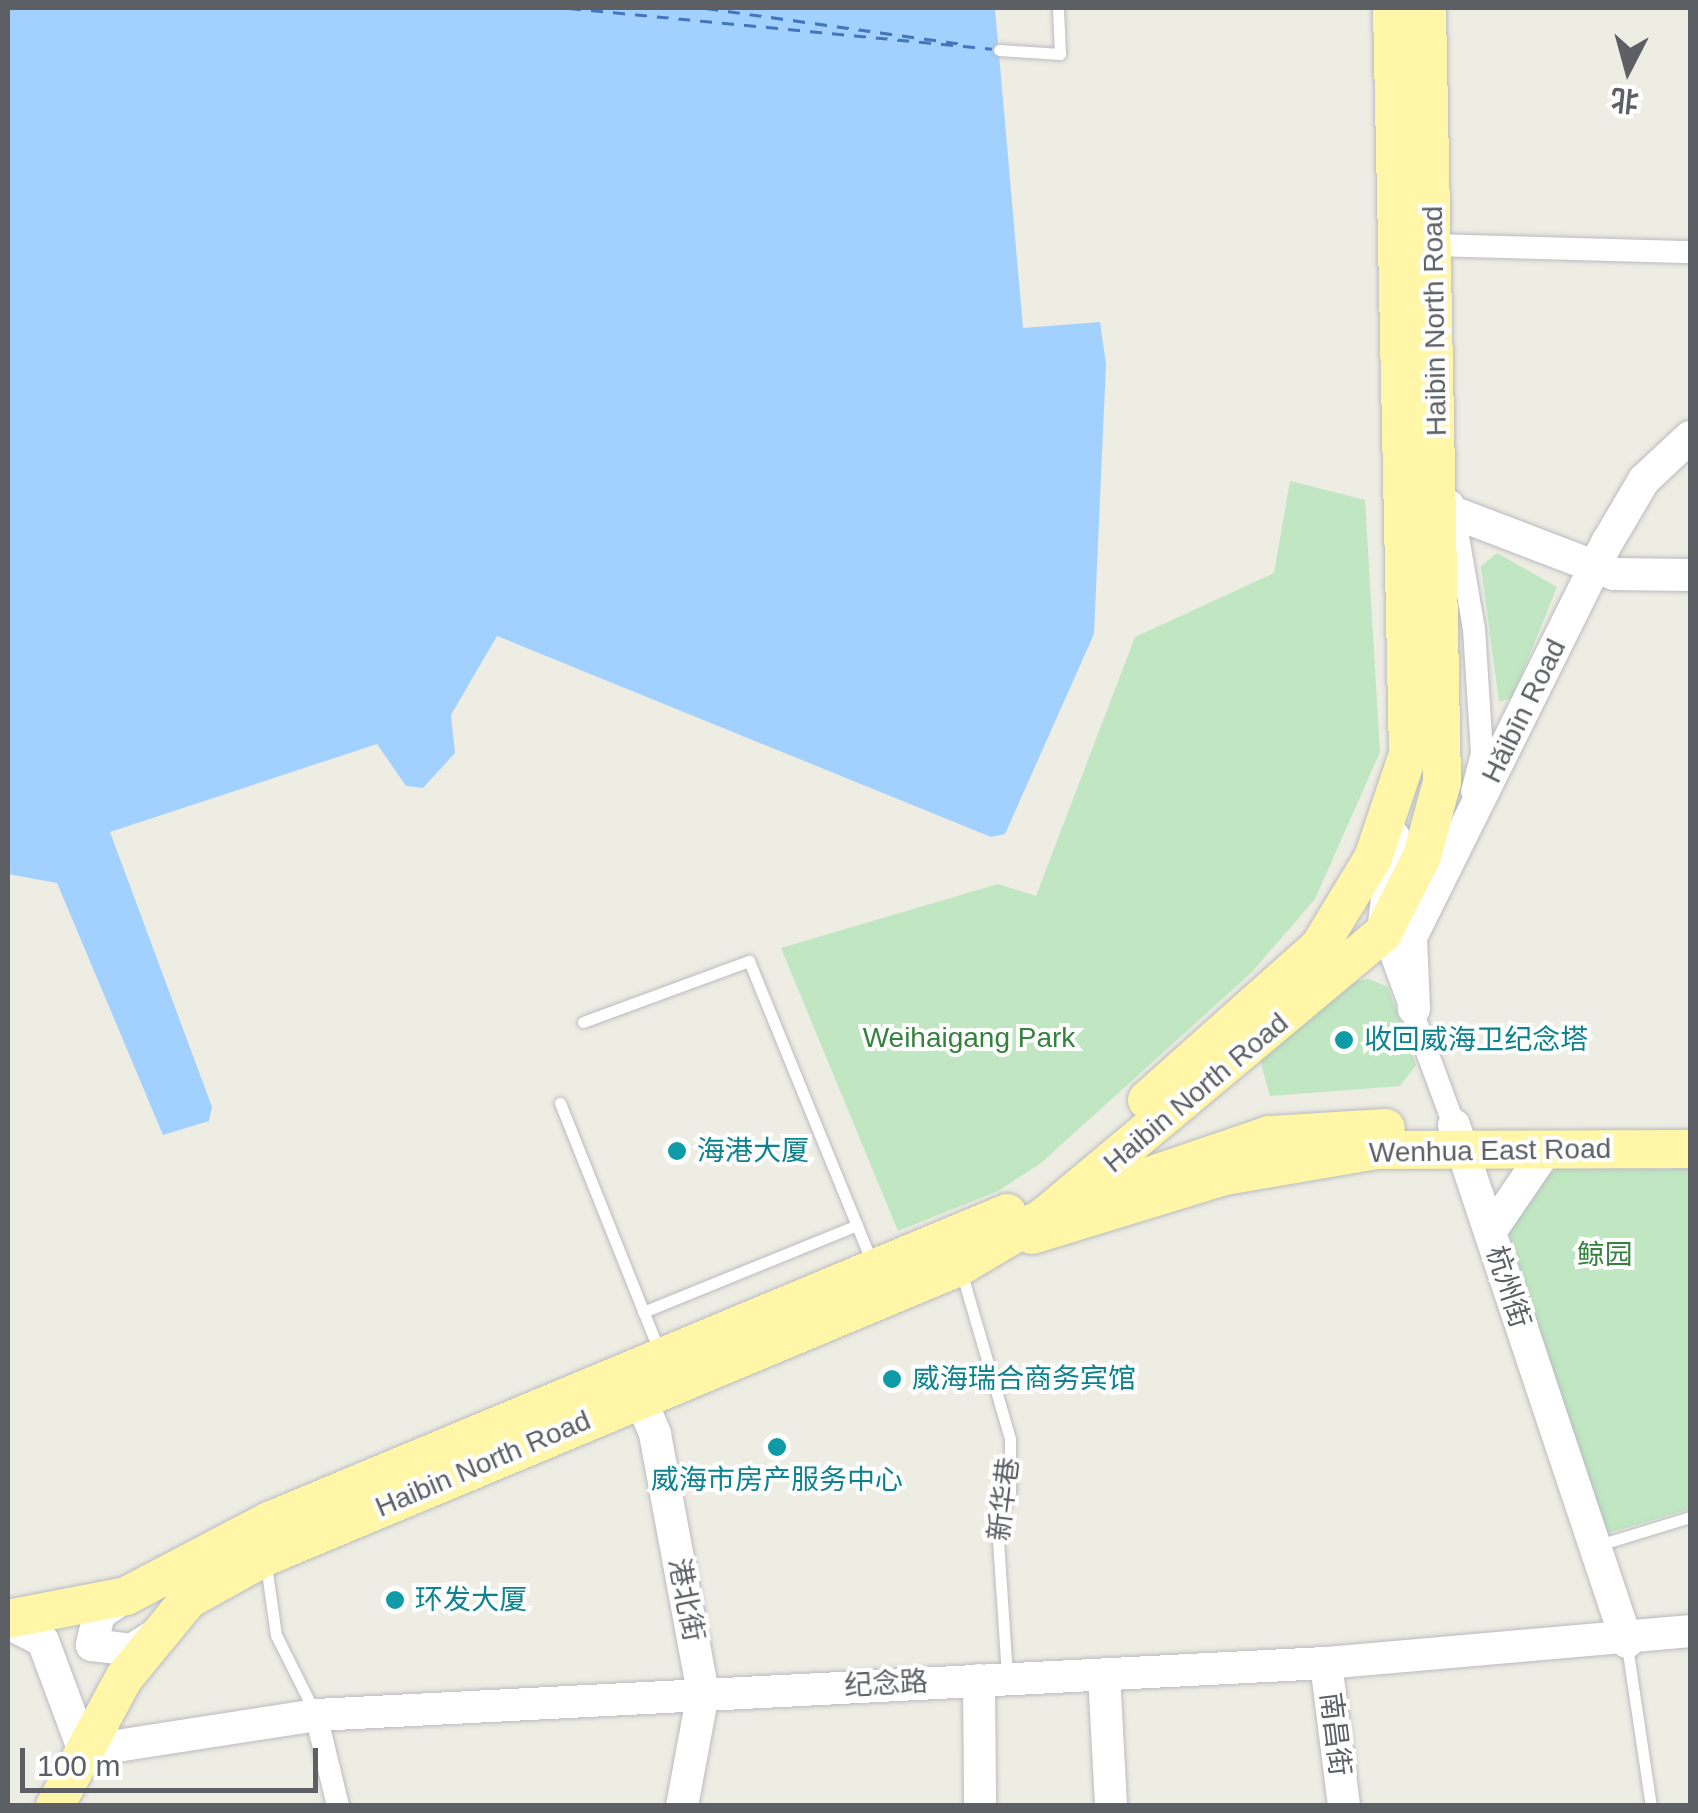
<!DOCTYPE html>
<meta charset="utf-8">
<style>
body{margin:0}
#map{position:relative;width:1698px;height:1813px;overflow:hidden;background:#eeede3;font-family:Helvetica,"Noto Sans SC",sans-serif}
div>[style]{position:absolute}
.green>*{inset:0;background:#c0e6c2}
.water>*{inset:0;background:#a3d1ff}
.ferry>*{height:2.5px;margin-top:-1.25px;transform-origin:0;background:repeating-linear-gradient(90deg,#4275ba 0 12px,transparent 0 22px)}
.roads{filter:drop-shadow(0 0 2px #b9bbc0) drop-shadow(0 0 2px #b9bbc0)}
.lane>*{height:11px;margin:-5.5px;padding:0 5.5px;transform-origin:5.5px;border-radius:5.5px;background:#fff}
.street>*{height:22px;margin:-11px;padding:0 11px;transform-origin:11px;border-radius:11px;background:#fff}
.secondary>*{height:32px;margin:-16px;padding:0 16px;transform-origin:16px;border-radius:16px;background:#fff}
.primary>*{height:38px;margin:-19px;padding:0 19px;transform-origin:19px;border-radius:19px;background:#fff6a8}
.dots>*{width:28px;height:28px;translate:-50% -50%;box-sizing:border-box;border:5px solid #fff;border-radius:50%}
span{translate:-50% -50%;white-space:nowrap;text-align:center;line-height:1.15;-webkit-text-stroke:8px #fff;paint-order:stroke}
.street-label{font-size:28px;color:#5c5f64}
.park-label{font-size:28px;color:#34823e}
.culture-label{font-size:28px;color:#0d838f}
.left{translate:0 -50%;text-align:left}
.frame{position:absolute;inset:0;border:10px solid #5c5f64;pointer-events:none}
.north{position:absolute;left:1578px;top:20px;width:100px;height:100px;-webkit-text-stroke:8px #fff;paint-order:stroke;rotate:186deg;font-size:28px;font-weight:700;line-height:40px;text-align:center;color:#5c5f64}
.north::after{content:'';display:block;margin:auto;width:35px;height:45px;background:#5c5f64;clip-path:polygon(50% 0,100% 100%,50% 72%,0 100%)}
.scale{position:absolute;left:20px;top:1748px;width:298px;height:45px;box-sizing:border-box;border:5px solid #5c5f64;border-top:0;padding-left:12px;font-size:30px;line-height:35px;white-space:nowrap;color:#5c5f64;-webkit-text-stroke:8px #fff;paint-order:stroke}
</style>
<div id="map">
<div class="green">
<div style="clip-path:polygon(1290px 481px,1365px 500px,1380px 752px,1315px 899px,1252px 972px,1041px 1163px,998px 1191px,898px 1231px,781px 948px,998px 884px,1036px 896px,1135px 637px,1274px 573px)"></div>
<div style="clip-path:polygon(1497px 553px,1557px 587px,1512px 698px,1499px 702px,1481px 566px)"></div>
<div style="clip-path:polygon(1369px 979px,1388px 987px,1416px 1065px,1400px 1086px,1270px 1096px,1260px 1060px,1350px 982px)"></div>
<div style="clip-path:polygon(1556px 1169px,1690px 1169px,1690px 1509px,1605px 1534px,1509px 1234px,1524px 1192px)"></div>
</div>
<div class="water">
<div style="clip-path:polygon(8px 8px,995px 8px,1023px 328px,1100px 322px,1106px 364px,1094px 634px,1005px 834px,991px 837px,497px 636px,451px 715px,455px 753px,423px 788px,406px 786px,377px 744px,110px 832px,212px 1107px,209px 1121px,163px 1135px,57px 883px,8px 874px)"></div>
</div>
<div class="ferry">
<div style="left:569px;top:8px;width:425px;rotate:5.5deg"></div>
<div style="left:706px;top:8px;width:259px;rotate:8deg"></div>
</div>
<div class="roads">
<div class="lane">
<div style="left:999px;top:50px;width:61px;rotate:3.8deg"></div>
<div style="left:1060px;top:54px;width:46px;rotate:-92.5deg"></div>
<div style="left:583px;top:1022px;width:177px;rotate:-20.2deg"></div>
<div style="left:749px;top:961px;width:326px;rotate:67.8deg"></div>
<div style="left:560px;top:1103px;width:266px;rotate:68.2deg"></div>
<div style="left:961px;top:1271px;width:175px;rotate:73.7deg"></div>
<div style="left:1010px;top:1439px;width:54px;rotate:90deg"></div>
<div style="left:1010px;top:1493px;width:35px;rotate:112deg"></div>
<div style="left:997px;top:1525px;width:151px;rotate:86.2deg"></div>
<div style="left:643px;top:1312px;width:231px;rotate:-22.1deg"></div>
<div style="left:1599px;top:1545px;width:95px;rotate:-17.1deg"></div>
<div style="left:266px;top:1565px;width:71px;rotate:81.9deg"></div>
<div style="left:276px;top:1635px;width:85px;rotate:63.4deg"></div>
<div style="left:1627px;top:1646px;width:162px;rotate:81.5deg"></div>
</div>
<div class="street">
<div style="left:1434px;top:245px;width:256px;rotate:1.6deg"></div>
<div style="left:1452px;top:502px;width:129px;rotate:80.2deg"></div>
<div style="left:1474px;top:629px;width:124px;rotate:86.3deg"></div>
<div style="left:1482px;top:753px;width:40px;rotate:104.4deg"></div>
<div style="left:1383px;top:933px;width:205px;rotate:69.7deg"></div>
<div style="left:316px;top:1715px;width:94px;rotate:76.4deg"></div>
</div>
<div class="secondary">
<div style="left:1439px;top:507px;width:187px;rotate:20.9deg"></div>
<div style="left:1614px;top:574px;width:76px;rotate:0.8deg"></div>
<div style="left:1383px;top:933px;width:97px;rotate:-83.5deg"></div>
<div style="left:1414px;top:1009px;width:72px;rotate:-92.4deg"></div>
<div style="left:1411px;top:937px;width:442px;rotate:-63.6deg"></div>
<div style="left:1608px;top:541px;width:71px;rotate:-59.5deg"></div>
<div style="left:1644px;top:480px;width:63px;rotate:-43.1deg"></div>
<div style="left:1454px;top:1125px;width:545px;rotate:71.5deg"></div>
<div style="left:1490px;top:1232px;width:103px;rotate:-55.7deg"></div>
<div style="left:640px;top:1398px;width:39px;rotate:67deg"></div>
<div style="left:655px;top:1434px;width:263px;rotate:79.5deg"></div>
<div style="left:703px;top:1693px;width:115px;rotate:100.5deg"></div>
<div style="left:126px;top:1596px;width:32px;rotate:146deg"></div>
<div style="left:99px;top:1614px;width:32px;rotate:103deg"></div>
<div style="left:92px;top:1645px;width:40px;rotate:7.1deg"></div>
<div style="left:132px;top:1650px;width:27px;rotate:-33deg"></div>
<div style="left:8px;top:1623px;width:39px;rotate:27deg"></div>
<div style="left:43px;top:1641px;width:117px;rotate:69.6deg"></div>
<div style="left:84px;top:1751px;width:235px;rotate:-8.8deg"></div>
<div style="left:316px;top:1715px;width:1011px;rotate:-2.95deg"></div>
<div style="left:1326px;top:1663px;width:365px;rotate:-5deg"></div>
<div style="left:1326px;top:1663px;width:144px;rotate:82.8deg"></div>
<div style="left:1104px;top:1675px;width:131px;rotate:86.9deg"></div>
<div style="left:979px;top:1680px;width:126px;rotate:89.5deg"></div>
</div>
<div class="primary">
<div style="left:1147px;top:1100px;width:230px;rotate:-41.7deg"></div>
<div style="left:1319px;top:947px;width:104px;rotate:-58.8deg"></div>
<div style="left:1373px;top:858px;width:110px;rotate:-71.4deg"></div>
<div style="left:1408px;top:754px;width:746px;rotate:-91.23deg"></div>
<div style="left:1111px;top:1189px;width:168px;rotate:-18.8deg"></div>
<div style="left:1270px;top:1135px;width:116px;rotate:-3.5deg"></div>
<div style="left:1032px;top:1235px;width:202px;rotate:-17deg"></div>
<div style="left:1225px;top:1176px;width:154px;rotate:-9.7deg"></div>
<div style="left:1377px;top:1150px;width:313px;rotate:-0.2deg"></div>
<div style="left:8px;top:1619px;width:120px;rotate:-11deg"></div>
<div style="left:126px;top:1596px;width:161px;rotate:-27.7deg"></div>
<div style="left:269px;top:1521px;width:800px;rotate:-22.65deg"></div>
<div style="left:55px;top:1806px;width:145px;rotate:-61.7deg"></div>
<div style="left:124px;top:1678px;width:102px;rotate:-50.6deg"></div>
<div style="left:189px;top:1599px;width:87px;rotate:-28.9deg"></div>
<div style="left:265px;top:1557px;width:752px;rotate:-22.68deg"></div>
<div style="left:959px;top:1267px;width:100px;rotate:-30.7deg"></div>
<div style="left:1045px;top:1216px;width:441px;rotate:-39.9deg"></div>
<div style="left:1383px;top:933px;width:86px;rotate:-63.1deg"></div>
<div style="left:1422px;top:856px;width:77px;rotate:-74.9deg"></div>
<div style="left:1442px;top:782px;width:774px;rotate:-91.11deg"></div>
</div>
</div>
<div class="dots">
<div style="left:1344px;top:1040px;background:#0f9aa8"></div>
<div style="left:677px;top:1151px;background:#0f9aa8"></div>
<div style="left:892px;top:1379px;background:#0f9aa8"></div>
<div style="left:777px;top:1447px;background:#0f9aa8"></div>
<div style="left:395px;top:1600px;background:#0f9aa8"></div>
</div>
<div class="street-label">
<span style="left:1435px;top:321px;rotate:-91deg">Haibin North Road</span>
<span style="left:1524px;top:711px;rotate:-64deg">Hǎibīn Road</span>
<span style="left:1196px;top:1093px;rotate:-40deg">Haibin North Road</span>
<span style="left:1490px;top:1151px;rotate:-1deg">Wenhua East Road</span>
<span style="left:1508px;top:1287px;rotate:72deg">杭州街</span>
<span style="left:483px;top:1464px;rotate:-23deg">Haibin North Road</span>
<span style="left:1004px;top:1499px;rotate:-83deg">新华巷</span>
<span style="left:686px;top:1600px;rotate:79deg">港北街</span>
<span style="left:886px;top:1684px;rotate:-3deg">纪念路</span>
<span style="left:1335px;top:1734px;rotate:83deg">南昌街</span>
</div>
<div class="park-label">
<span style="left:969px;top:1038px">Weihaigang Park</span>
<span style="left:1605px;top:1255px">鲸园</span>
</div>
<div class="culture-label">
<span class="left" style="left:1364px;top:1040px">收回威海卫纪念塔</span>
<span class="left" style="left:697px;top:1151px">海港大厦</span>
<span class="left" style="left:912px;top:1379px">威海瑞合商务宾馆</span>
<span style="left:777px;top:1480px">威海市房产服务中心</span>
<span class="left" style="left:415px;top:1600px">环发大厦</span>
</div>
<div class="frame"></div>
<div class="north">北</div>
<div class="scale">100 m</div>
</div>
